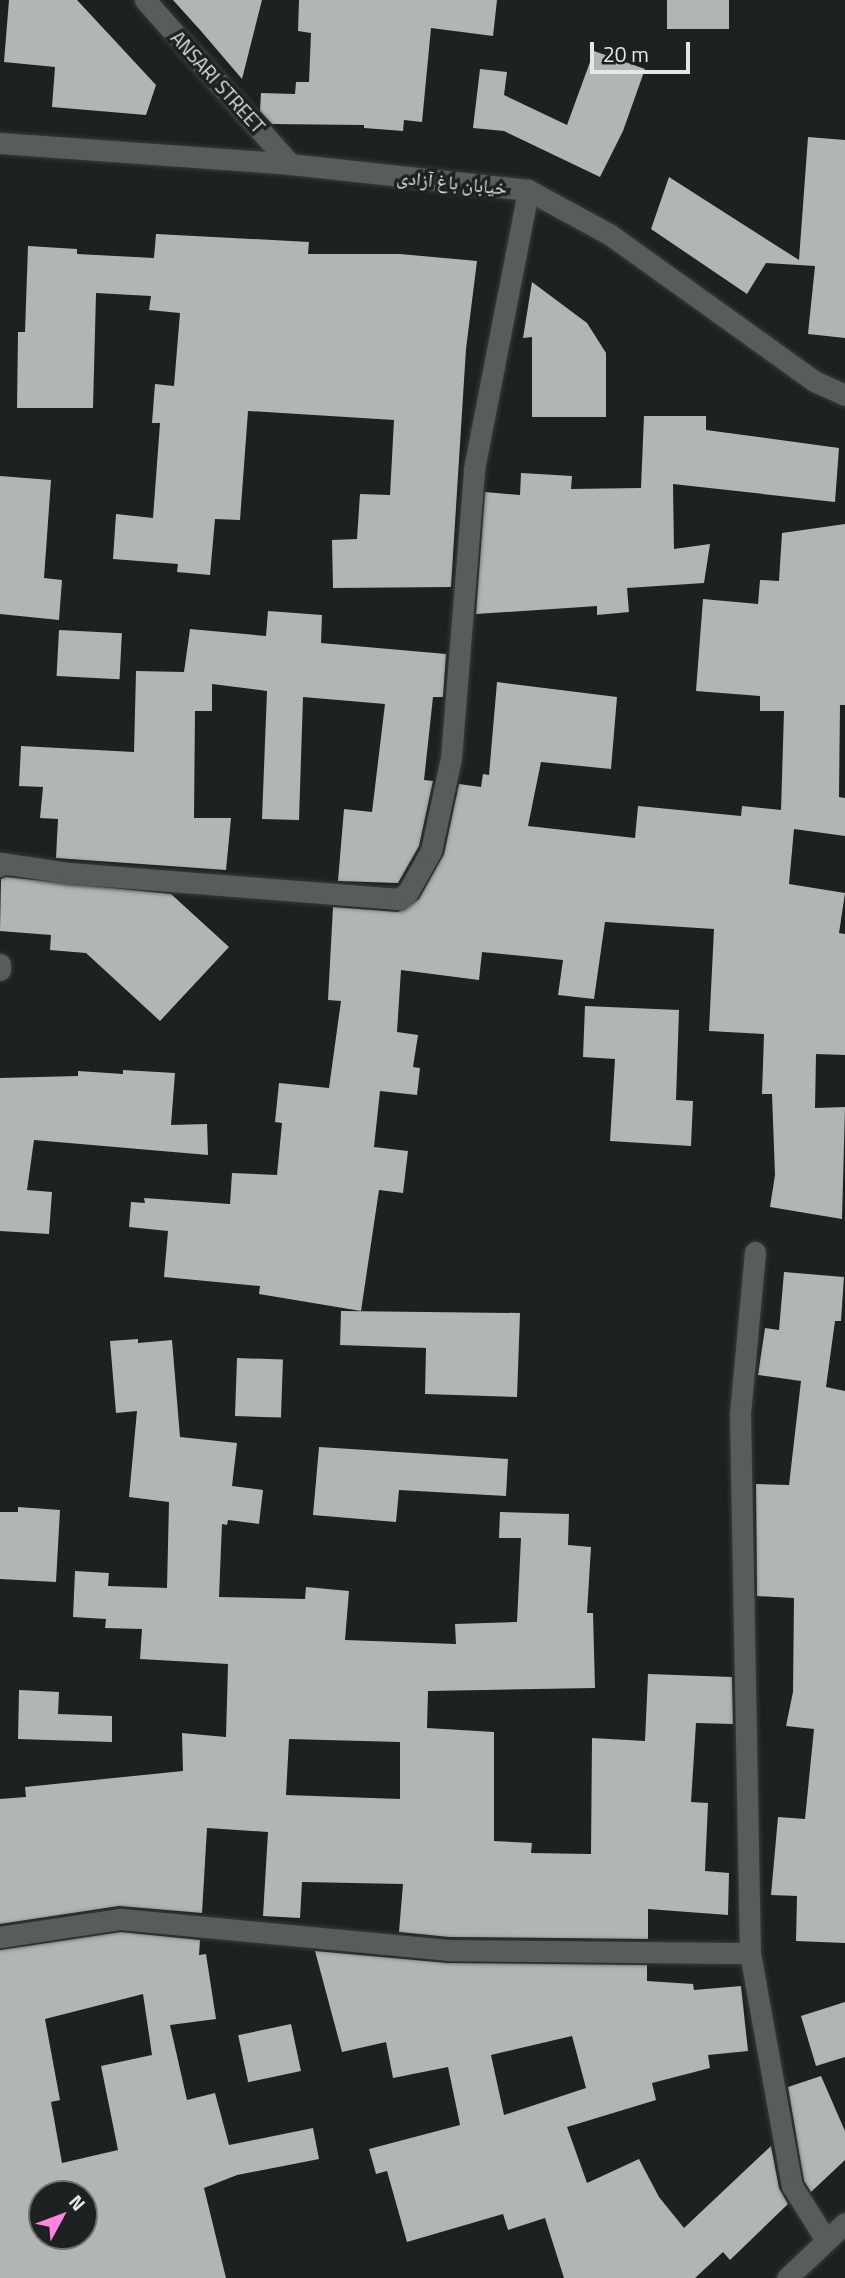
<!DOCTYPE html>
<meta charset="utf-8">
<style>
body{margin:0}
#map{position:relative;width:845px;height:2278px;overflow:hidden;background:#1e2121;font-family:"Titillium Web","Noto Naskh Arabic",sans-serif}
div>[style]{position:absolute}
.building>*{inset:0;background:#b1b5b5;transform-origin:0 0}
.roads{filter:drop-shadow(0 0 2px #393c3b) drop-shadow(0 0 2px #393c3b)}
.minor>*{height:21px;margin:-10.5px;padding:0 10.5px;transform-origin:10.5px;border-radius:10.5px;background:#585c5b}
span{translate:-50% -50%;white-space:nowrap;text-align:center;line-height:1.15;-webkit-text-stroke:7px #1e2121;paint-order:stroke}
.street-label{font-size:19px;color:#e6e8e7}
.north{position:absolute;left:28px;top:2180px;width:70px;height:70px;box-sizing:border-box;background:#1e2121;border:2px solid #6e7170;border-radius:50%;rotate:49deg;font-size:19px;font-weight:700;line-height:28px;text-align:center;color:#e6e8e7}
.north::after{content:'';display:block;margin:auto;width:24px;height:32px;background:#ff85de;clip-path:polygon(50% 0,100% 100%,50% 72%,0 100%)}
.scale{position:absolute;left:590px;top:42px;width:100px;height:32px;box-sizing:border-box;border:4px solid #e6e8e7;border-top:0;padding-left:9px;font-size:21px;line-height:24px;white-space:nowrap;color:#e6e8e7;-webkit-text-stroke:5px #1e2121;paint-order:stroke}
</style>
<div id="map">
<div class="building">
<div style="clip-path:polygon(9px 0,77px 0,156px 85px,146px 115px,52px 107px,55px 67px,4px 62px)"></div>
<div style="clip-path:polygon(173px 0,262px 0,242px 79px,201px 31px)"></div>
<div style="clip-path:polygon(299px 0,497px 0,493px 36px,431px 28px,422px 122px,404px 120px,403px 131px,364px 128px,364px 125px,272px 124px,260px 111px,261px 93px,295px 94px,296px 82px,309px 82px,311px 33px,298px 31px)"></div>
<div style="left:667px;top:0;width:62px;height:29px"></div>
<div style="clip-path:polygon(594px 51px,645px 69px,623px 131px,600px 177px,504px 131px,473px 128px,480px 69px,507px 72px,504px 95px,567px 125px)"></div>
<div style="clip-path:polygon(808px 137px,845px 140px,845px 338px,808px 334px,815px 266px,766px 263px,747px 294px,651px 229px,669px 177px,799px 260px)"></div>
<div style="clip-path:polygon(156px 234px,309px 242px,308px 254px,400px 254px,477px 261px,466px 349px,451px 587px,333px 588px,332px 540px,357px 539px,360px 494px,390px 495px,394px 420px,248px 411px,240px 520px,215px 519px,210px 575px,177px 572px,178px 564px,113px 559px,116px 514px,153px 518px,160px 423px,152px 423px,155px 384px,174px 386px,180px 313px,149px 310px,151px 296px,96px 293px,93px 408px,17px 408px,18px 332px,25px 332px,28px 246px,77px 249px,77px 254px,154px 258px)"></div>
<div style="clip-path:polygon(532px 282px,587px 323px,606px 353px,606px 417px,532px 417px,532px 337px,523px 338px)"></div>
<div style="clip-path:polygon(644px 416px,706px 416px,706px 430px,839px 448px,835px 502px,673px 484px,674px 549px,710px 544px,704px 583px,627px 588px,629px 612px,597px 615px,597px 606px,476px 614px,485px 492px,520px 495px,521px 473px,572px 476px,571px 489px,641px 488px)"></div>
<div style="clip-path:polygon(0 476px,51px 480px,44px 578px,62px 580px,59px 620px,0 614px)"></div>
<div style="clip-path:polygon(845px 524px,845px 705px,840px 705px,839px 797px,845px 798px,845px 836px,794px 829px,789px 884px,845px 893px,839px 933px,845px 934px,845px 1055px,816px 1054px,815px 1108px,845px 1107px,842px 1219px,770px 1207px,775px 1175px,772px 1094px,762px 1094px,764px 1034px,709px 1031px,714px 929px,605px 922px,594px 999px,558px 995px,563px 960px,482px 952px,479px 980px,401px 970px,397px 1032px,418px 1035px,413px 1067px,420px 1068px,417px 1095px,380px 1091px,374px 1147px,408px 1151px,403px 1193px,379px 1190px,361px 1311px,259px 1294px,260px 1286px,164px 1277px,168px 1231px,129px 1227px,131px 1202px,145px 1203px,144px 1198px,230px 1204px,232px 1173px,277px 1175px,282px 1123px,275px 1122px,279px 1083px,329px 1088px,341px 1001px,328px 1000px,333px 907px,398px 912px,419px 899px,444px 854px,459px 784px,481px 787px,483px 774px,489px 775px,497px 682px,617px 697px,611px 769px,541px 762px,528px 826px,635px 838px,638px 806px,741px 816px,742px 806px,781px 810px,784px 711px,760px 711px,760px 696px,696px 691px,703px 599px,758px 604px,760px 580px,779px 581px,782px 533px)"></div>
<div style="clip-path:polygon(268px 611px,322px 615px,321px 643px,446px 654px,443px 697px,433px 697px,424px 780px,433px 781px,419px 846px,398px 883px,338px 881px,344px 809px,372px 812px,385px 704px,303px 697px,299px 820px,262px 819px,267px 691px,212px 684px,212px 711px,195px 711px,194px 818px,231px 818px,226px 870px,56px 858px,58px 819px,40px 818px,43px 787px,19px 786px,21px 746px,134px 752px,136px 671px,184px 672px,190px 629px,266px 636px)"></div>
<div style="left:59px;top:630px;width:63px;height:46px;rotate:3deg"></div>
<div style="clip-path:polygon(6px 877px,171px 894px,229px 947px,160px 1021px,86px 953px,50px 950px,51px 935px,0 931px,1px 879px)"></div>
<div style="clip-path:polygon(585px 1006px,679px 1010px,676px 1100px,693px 1101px,691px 1146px,610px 1141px,615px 1059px,583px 1057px)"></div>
<div style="clip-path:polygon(123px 1070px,175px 1073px,171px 1125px,207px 1124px,208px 1155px,34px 1140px,27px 1190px,52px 1192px,49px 1234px,0 1231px,0 1078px,78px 1076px,78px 1071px,123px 1074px)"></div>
<div style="clip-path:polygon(784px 1272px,844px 1277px,841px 1321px,835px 1321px,826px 1387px,845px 1391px,845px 1943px,796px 1941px,797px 1896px,771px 1895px,778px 1817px,805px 1819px,814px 1729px,786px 1726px,793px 1692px,794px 1598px,757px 1596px,756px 1484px,789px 1485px,801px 1381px,758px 1375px,765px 1328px,779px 1330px)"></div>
<div style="clip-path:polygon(341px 1311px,520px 1313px,517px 1397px,425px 1394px,426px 1348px,340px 1345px)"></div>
<div style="clip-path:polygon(evenodd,138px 1339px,138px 1343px,172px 1340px,180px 1437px,237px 1443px,232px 1486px,263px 1490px,259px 1524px,228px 1520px,227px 1525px,222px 1524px,219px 1597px,305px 1599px,306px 1587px,349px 1591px,345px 1640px,456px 1644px,455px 1624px,517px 1622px,521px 1538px,499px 1538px,500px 1512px,569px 1514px,568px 1545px,591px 1547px,587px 1613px,593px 1613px,595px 1688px,428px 1691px,427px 1728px,494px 1732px,494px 1841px,532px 1843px,531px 1853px,591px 1854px,592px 1738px,645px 1741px,648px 1674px,732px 1677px,733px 1724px,696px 1723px,691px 1802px,708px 1803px,705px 1871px,729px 1873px,728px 1915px,648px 1909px,648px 1939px,449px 1937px,399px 1932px,403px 1884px,302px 1882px,300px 1918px,263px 1916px,268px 1832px,207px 1828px,202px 1913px,119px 1906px,0 1924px,0 1799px,26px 1797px,25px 1787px,183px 1771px,182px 1733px,226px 1737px,228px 1664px,140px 1659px,142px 1629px,105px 1628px,106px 1619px,73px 1617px,75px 1571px,109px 1573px,108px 1586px,167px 1588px,169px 1502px,129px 1497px,137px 1411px,116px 1413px,110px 1341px,138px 1339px,289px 1739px,400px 1742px,400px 1799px,286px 1795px,289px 1739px)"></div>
<div style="left:237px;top:1358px;width:46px;height:58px;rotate:2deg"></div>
<div style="clip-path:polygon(319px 1447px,508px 1459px,506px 1496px,399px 1490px,396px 1522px,313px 1515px)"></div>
<div style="clip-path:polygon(18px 1507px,60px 1510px,56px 1582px,0 1579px,0 1512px,18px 1512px)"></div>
<div style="clip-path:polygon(19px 1690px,59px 1692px,58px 1714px,112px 1716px,112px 1742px,18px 1739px)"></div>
<div style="clip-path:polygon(evenodd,121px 1932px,200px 1940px,199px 1955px,206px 1954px,216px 2019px,170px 2025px,187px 2100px,215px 2093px,229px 2145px,313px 2128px,319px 2159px,237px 2175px,204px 2188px,226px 2278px,0 2278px,0 1950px,121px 1932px,143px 1994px,152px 2055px,101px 2066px,118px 2150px,62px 2163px,51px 2102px,60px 2100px,45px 2019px,143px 1994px,121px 1932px,42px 2194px,84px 2194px,84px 2236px,42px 2236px,42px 2194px)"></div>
<div style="clip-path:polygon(evenodd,315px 1951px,448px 1963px,647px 1965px,647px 1981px,693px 1984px,694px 1990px,741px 1986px,748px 2051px,708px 2055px,710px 2068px,652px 2083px,656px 2100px,567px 2127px,587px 2183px,639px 2159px,659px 2197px,684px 2228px,771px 2146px,779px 2188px,788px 2204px,730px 2260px,723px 2252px,695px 2278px,564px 2278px,545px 2218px,508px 2230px,503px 2214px,407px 2242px,387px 2171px,376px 2174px,369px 2149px,460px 2125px,448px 2067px,393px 2078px,386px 2042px,342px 2052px,315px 1951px,572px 2036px,586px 2088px,504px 2115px,491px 2055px,572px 2036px)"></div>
<div style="clip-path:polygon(845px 2002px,845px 2057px,816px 2066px,801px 2016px)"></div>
<div style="left:291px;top:2024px;width:48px;height:54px;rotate:78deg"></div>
<div style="clip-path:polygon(821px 2076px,845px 2131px,845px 2160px,811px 2192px,804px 2181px,788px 2087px)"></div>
</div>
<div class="roads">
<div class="minor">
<div style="left:145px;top:0;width:219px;rotate:48.5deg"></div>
<div style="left:0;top:143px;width:291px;rotate:4.1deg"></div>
<div style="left:290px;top:164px;width:239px;rotate:6.2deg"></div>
<div style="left:528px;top:190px;width:92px;rotate:28.5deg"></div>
<div style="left:609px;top:234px;width:252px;rotate:35.6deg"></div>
<div style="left:814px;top:381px;width:34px;rotate:24deg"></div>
<div style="left:0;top:866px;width:3px;rotate:-72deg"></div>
<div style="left:1px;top:863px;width:69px;rotate:8.4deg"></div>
<div style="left:69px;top:873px;width:331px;rotate:4.5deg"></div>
<div style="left:399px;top:899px;width:11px;rotate:-38deg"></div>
<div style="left:408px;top:892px;width:47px;rotate:-60.7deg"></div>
<div style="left:431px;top:851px;width:95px;rotate:-77.9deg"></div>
<div style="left:451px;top:758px;width:290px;rotate:-85.4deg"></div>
<div style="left:474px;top:469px;width:284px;rotate:-79deg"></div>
<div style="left:0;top:964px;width:6px;rotate:90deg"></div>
<div style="left:755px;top:1252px;width:163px;rotate:95.3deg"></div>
<div style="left:740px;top:1414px;width:539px;rotate:88.94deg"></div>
<div style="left:750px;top:1953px;width:237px;rotate:79.8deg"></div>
<div style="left:792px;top:2186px;width:64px;rotate:57.8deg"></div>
<div style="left:0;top:1937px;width:122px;rotate:-8.5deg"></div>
<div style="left:121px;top:1919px;width:328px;rotate:5.4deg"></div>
<div style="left:448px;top:1950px;width:302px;rotate:0.6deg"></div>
<div style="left:787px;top:2278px;width:80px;rotate:-43.5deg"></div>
</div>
</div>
<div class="street-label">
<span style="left:218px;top:82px;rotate:48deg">ANSARI STREET</span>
<span style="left:452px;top:182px;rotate:6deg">خیابان باغ آزادی</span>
</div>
<div class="north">N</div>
<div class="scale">20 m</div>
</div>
